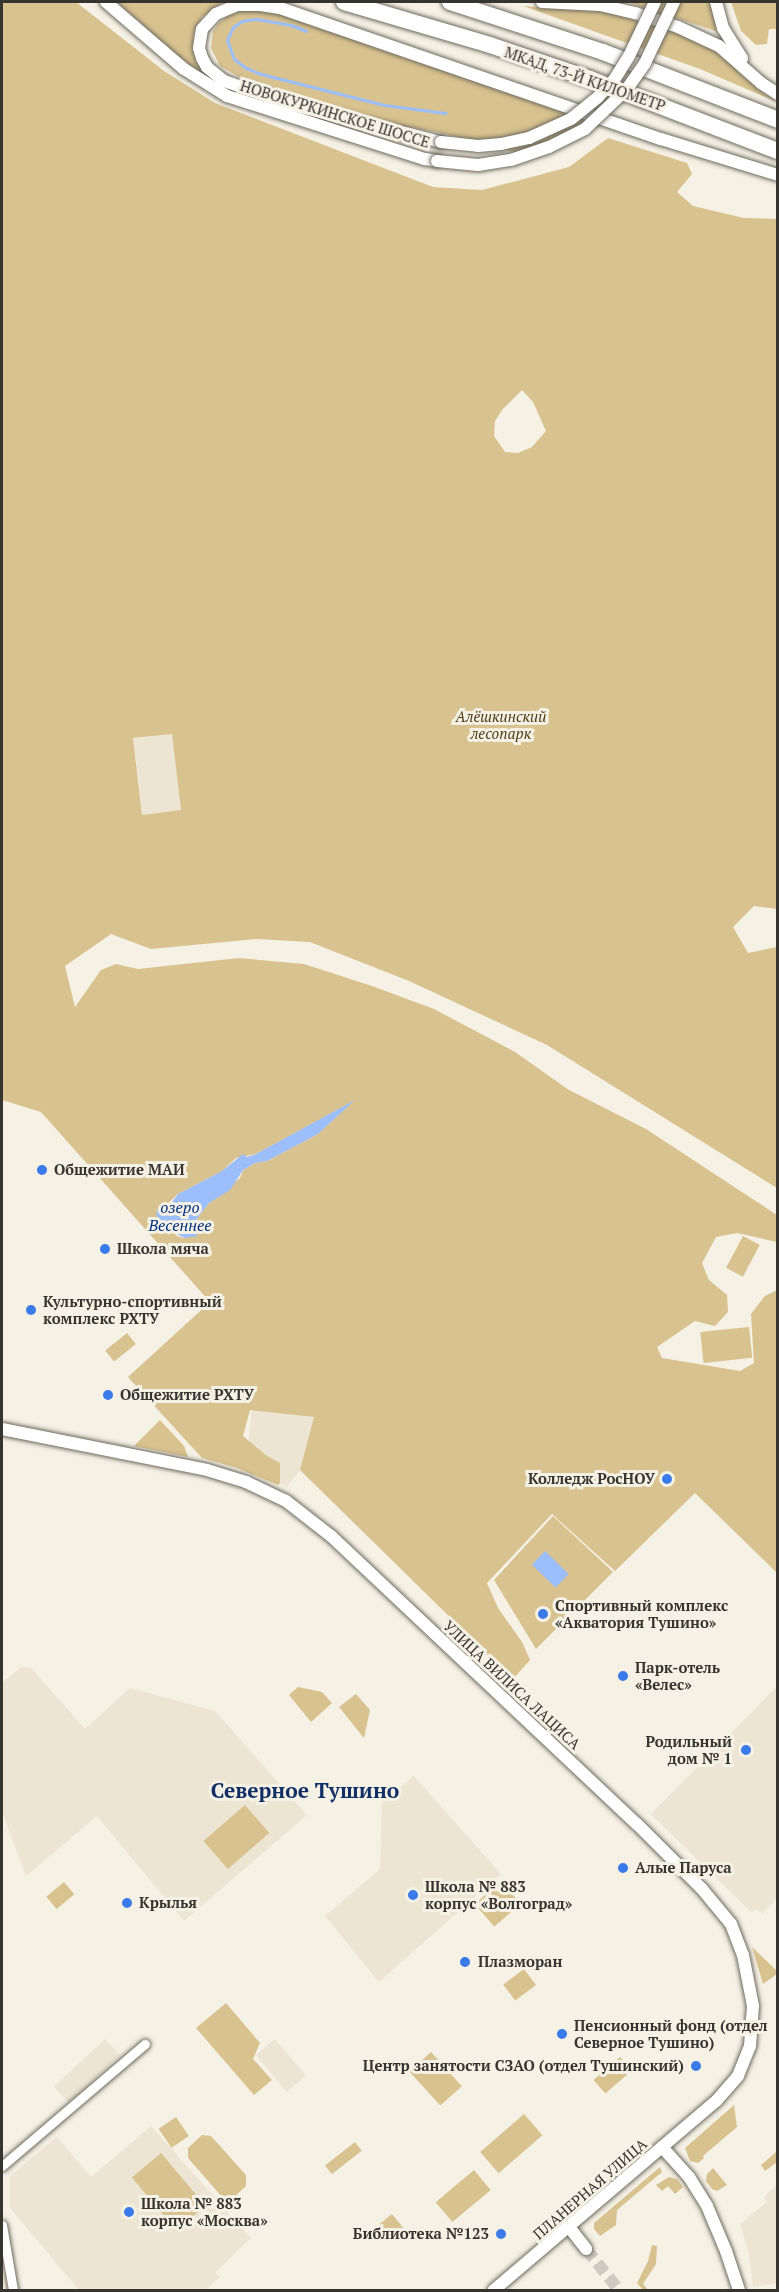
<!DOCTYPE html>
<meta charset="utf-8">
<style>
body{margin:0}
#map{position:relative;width:779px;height:2292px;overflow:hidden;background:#f6f1e5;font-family:"PT Serif",serif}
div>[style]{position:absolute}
.built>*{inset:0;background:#ede5d3;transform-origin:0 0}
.green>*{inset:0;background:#d8c28f;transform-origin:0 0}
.water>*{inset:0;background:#9cbffb;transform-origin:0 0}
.stream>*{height:3px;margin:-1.5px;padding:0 1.5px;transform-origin:1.5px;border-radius:1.5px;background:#9cbffb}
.secondary-tunnel>*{height:12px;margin-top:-6px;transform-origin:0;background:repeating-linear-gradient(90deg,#d0cbc1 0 12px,transparent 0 18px)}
.roads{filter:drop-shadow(0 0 2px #6e6a5f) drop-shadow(0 0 2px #6e6a5f)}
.street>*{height:9px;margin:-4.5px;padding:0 4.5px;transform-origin:4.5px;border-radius:4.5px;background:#fff}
.secondary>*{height:12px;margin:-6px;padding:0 6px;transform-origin:6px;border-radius:6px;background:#fff}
.highway>*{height:16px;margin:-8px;padding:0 8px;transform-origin:8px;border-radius:8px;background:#fff}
.bridges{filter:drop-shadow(0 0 2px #6e6a5f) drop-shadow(0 0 2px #6e6a5f)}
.secondary-bridge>*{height:12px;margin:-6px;padding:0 6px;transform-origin:6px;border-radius:6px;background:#fff}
.dots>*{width:16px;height:16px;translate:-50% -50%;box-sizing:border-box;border:3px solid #f6f1e5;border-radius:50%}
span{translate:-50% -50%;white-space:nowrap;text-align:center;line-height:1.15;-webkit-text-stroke:6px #f6f1e5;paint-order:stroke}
.street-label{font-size:15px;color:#36342f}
.park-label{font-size:15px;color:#4c3d16;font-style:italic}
.poi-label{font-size:15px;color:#36342f;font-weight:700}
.left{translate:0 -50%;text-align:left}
.right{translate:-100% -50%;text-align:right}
.water-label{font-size:16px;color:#003184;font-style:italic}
.district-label{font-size:21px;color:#112f64;font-weight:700}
.frame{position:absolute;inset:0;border:3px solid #36342f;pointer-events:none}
</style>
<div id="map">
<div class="built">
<div style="left:172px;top:734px;width:77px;height:39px;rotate:83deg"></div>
<div style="clip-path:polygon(252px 1408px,316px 1418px,300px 1470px,287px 1487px,280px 1483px,280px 1463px,247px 1454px)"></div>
<div style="clip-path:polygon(21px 1667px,31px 1668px,85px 1729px,130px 1688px,215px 1711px,307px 1815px,184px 1921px,97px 1816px,26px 1876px,2px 1812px,2px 1683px)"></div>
<div style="clip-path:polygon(777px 1686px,777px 1898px,762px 1914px,757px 1909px,751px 1912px,651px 1814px)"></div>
<div style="clip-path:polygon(414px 1776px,501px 1874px,379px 1982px,325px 1916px,380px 1869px,382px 1803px)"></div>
<div style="left:105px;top:2039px;width:22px;height:70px;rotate:47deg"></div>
<div style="left:275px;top:2039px;width:48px;height:25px;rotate:50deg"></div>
<div style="clip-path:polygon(151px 2126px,251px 2238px,215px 2273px,220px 2277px,206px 2290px,79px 2290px,10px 2208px,10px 2176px,57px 2137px,91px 2177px)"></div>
<div style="clip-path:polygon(777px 2185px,777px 2283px,753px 2287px,749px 2254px,740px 2224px,767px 2202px,764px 2197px)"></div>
</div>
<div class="green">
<div style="clip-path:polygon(evenodd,2px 2px,76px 2px,164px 71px,215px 103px,433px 187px,482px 190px,569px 167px,608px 138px,687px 163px,692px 174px,677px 192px,693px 206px,744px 218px,777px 219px,777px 909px,754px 906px,733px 927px,748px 953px,777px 947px,777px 1188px,547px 1045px,409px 981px,310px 942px,257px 939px,151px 949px,111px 934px,65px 966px,75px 1007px,101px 970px,116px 964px,138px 969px,239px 958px,304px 964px,372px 986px,434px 1009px,515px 1052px,569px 1090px,646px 1129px,777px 1215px,777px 1242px,737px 1233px,716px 1237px,702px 1263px,709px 1280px,727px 1295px,728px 1312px,715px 1326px,695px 1321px,657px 1347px,662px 1358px,740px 1371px,754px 1363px,751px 1314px,765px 1296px,777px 1290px,777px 1573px,695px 1493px,615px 1571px,552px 1514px,487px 1583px,498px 1608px,522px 1642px,530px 1660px,513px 1679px,300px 1470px,314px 1417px,250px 1410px,243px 1436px,267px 1456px,280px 1463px,280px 1483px,278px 1485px,237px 1468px,202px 1458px,128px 1377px,210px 1302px,41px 1112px,2px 1100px,2px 2px,522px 390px,533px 402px,546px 431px,532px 447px,518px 453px,505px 452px,494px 436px,495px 421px,502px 410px,522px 390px,2px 2px,172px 734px,181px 810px,142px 815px,133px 738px,172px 734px,2px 2px,352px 1102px,318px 1134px,267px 1161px,255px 1163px,243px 1170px,240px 1178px,209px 1203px,198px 1217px,191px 1230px,197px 1235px,184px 1238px,177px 1236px,173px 1231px,166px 1205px,178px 1194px,222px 1171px,236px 1158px,256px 1154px,352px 1102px)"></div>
<div style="clip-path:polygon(117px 2px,223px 2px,202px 17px,194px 32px,193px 50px,196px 61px,206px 75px,237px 93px,222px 88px,188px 66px)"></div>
<div style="clip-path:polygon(627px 2px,710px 2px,719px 32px)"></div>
<div style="clip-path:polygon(731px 2px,777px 2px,777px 29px,769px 29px,767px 44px,756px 45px,741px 31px)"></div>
<div style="clip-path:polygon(523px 6px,607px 12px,686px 36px,722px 54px,759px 90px,777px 102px,700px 69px)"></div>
<div style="clip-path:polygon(246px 10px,278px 12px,601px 125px,536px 158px,442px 133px,391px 124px,248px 82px,220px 66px,211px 48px,213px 31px,219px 23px,229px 15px)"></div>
<div style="left:743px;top:1236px;width:19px;height:36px;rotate:28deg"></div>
<div style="left:749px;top:1327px;width:31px;height:49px;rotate:84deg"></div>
<div style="left:127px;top:1333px;width:14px;height:28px;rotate:51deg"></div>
<div style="clip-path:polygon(160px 1420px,184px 1446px,188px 1457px,134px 1446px)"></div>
<div style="clip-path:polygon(553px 1516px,613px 1572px,536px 1649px,494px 1580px)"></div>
<div style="clip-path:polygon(298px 1687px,322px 1692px,332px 1703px,311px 1722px,289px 1695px)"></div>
<div style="clip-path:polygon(356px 1694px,370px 1710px,364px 1738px,339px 1707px)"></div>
<div style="left:245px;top:1805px;width:37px;height:55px;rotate:49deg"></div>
<div style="left:501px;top:1881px;width:30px;height:35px;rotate:49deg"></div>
<div style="left:64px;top:1882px;width:16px;height:23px;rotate:50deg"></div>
<div style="clip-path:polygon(752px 1947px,777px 1971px,777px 1974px,763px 1984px)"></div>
<div style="left:524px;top:1969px;width:20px;height:26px;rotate:53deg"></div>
<div style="clip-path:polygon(226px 2003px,260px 2043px,253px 2059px,272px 2080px,254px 2095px,196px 2028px)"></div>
<div style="left:431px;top:2052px;width:46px;height:29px;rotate:48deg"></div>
<div style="left:620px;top:2057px;width:18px;height:35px;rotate:49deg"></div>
<div style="clip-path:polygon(734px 2105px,737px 2127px,703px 2156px,704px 2158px,698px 2163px,690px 2161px,685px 2148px)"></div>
<div style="left:524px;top:2114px;width:28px;height:58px;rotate:49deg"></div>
<div style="left:176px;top:2117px;width:23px;height:21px;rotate:56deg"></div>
<div style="clip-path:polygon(202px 2135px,211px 2136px,246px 2175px,246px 2186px,233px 2198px,223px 2198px,188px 2158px,188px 2148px)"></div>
<div style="left:355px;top:2142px;width:11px;height:38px;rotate:52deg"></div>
<div style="clip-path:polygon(777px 2151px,777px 2162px,765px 2171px,761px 2165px)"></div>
<div style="left:161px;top:2153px;width:69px;height:38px;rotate:50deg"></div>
<div style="clip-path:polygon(660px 2167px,662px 2172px,617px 2210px,616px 2225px,600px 2236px,594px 2229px,594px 2223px)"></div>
<div style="clip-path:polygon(713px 2168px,727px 2185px,717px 2191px,712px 2189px,706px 2181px,707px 2174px)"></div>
<div style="left:474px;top:2170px;width:26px;height:50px;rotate:50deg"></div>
<div style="clip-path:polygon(669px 2177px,677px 2179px,683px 2187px,675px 2194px,668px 2186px,662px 2191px,656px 2185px)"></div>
<div style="left:392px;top:2214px;width:19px;height:22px;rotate:51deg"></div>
<div style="clip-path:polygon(652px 2245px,657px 2246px,656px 2264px,643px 2284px,648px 2290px,643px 2290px,637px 2283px,648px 2261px)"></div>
</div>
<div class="water">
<div style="clip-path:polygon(355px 1100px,318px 1134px,267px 1161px,255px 1163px,243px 1170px,230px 1190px,209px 1203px,198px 1217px,191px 1230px,198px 1236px,185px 1238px,164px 1228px,156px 1214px,158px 1209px,172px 1202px,178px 1194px,222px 1171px,243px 1154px,247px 1157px,256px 1154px)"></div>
<div style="left:545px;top:1551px;width:33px;height:19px;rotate:44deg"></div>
</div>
<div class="stream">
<div style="left:306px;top:31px;width:16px;rotate:-158deg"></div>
<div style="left:291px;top:25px;width:36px;rotate:-170deg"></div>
<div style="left:256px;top:19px;width:14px;rotate:172deg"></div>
<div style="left:242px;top:21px;width:11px;rotate:146deg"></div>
<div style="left:233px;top:27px;width:14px;rotate:115deg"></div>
<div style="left:227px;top:40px;width:20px;rotate:70deg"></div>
<div style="left:234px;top:59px;width:15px;rotate:37deg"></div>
<div style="left:246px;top:68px;width:16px;rotate:22deg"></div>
<div style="left:261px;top:74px;width:127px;rotate:14.1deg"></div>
<div style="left:384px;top:105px;width:62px;rotate:7.5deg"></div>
</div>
<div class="secondary-tunnel">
<div style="left:586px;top:2249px;width:53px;rotate:51.2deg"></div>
</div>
<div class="roads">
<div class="street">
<div style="left:2px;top:2166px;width:188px;rotate:-40.5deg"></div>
<div style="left:2px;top:2225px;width:66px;rotate:80.4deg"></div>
</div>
<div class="secondary">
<div style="left:106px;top:2px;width:103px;rotate:40.7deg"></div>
<div style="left:184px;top:69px;width:51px;rotate:32.1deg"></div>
<div style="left:227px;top:96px;width:208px;rotate:17.7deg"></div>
<div style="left:425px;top:159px;width:12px;rotate:9deg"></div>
<div style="left:542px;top:2px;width:58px;rotate:3deg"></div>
<div style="left:600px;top:5px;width:36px;rotate:13deg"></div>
<div style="left:635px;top:13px;width:45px;rotate:18deg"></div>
<div style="left:678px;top:27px;width:45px;rotate:24.9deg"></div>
<div style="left:719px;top:46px;width:56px;rotate:41.4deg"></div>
<div style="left:761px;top:83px;width:20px;rotate:33deg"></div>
<div style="left:716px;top:2px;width:27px;rotate:75deg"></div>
<div style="left:723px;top:28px;width:36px;rotate:58deg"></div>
<div style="left:441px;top:142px;width:157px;rotate:-166deg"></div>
<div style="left:289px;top:104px;width:69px;rotate:-160.5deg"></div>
<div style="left:224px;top:81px;width:22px;rotate:-141deg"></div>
<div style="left:207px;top:67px;width:10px;rotate:-119deg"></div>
<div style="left:202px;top:58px;width:10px;rotate:-107deg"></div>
<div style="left:199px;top:48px;width:19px;rotate:-81deg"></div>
<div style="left:202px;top:29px;width:21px;rotate:-47deg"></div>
<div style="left:216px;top:14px;width:23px;rotate:-23deg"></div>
<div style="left:237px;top:5px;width:23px"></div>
<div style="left:260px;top:5px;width:20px;rotate:9deg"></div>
<div style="left:280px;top:8px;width:403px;rotate:19deg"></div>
<div style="left:661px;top:139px;width:122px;rotate:17.1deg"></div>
<div style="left:2px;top:1429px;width:209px;rotate:11.3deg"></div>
<div style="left:207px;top:1470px;width:41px;rotate:17.1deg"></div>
<div style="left:246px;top:1482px;width:44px;rotate:25.4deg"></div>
<div style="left:286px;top:1501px;width:57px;rotate:37.9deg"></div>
<div style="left:331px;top:1536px;width:420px;rotate:43.3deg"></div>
<div style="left:637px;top:1824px;width:92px;rotate:45deg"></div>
<div style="left:702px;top:1889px;width:45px;rotate:50.4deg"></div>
<div style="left:731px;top:1924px;width:33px;rotate:69deg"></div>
<div style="left:743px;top:1955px;width:52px;rotate:78.9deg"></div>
<div style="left:753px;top:2006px;width:40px;rotate:94.3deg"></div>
<div style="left:750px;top:2046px;width:32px;rotate:112deg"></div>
<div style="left:738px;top:2076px;width:33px;rotate:131deg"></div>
<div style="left:716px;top:2101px;width:292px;rotate:139.6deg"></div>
<div style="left:662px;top:2147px;width:40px;rotate:48deg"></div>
<div style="left:689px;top:2177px;width:34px;rotate:58deg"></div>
<div style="left:707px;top:2206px;width:49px;rotate:67.1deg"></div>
<div style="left:726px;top:2251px;width:41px;rotate:71.6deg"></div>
<div style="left:569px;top:2227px;width:28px;rotate:52deg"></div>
</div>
<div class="highway">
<div style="left:344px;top:2px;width:152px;rotate:16.4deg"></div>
<div style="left:490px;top:45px;width:106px;rotate:18.8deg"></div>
<div style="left:590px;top:79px;width:201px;rotate:21deg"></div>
<div style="left:450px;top:2px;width:161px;rotate:18.1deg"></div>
<div style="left:603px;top:52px;width:188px;rotate:21.2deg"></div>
</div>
</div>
<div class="bridges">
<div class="secondary-bridge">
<div style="left:441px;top:142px;width:37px;rotate:6deg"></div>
<div style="left:478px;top:146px;width:23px;rotate:-5deg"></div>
<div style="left:501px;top:144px;width:29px;rotate:-12deg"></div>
<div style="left:529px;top:138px;width:46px;rotate:-24.3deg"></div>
<div style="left:571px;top:119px;width:35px;rotate:-39deg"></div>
<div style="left:598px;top:97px;width:23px;rotate:-47deg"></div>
<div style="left:614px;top:80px;width:28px;rotate:-58deg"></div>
<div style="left:629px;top:56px;width:60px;rotate:-64.3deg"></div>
<div style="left:437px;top:161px;width:41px;rotate:5.6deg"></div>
<div style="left:478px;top:165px;width:33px;rotate:-9deg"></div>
<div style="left:511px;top:160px;width:40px;rotate:-18.9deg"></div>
<div style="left:549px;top:147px;width:40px;rotate:-26.6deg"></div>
<div style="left:585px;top:129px;width:58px;rotate:-43.6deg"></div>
<div style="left:627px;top:89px;width:32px;rotate:-55deg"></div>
<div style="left:645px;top:63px;width:68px;rotate:-64.6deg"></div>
</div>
</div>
<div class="dots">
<div style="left:42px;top:1170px;background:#3b7ae9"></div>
<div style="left:105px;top:1249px;background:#3b7ae9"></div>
<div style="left:31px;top:1310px;background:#3b7ae9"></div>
<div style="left:108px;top:1395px;background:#3b7ae9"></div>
<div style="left:667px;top:1479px;background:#3b7ae9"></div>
<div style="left:543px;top:1614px;background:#3b7ae9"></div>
<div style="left:623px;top:1676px;background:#3b7ae9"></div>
<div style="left:746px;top:1750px;background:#3b7ae9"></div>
<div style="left:623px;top:1868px;background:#3b7ae9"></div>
<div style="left:413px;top:1895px;background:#3b7ae9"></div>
<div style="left:127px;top:1903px;background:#3b7ae9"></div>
<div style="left:465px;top:1962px;background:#3b7ae9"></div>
<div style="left:562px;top:2034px;background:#3b7ae9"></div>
<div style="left:696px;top:2066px;background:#3b7ae9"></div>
<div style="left:129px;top:2212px;background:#3b7ae9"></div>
<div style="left:501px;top:2234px;background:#3b7ae9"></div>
</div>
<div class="street-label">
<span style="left:585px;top:79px;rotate:19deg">МКАД, 73-Й КИЛОМЕТР</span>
<span style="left:335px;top:114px;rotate:17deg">НОВОКУРКИНСКОЕ ШОССЕ</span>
<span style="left:512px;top:1685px;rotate:43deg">УЛИЦА ВИЛИСА ЛАЦИСА</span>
<span style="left:590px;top:2189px;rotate:-41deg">ПЛАНЕРНАЯ УЛИЦА</span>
</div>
<div class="park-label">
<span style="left:501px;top:725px">Алёшкинский<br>лесопарк</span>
</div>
<div class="poi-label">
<span class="left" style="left:54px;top:1170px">Общежитие МАИ</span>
<span class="left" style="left:117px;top:1249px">Школа мяча</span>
<span class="left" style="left:43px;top:1310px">Культурно-спортивный<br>комплекс РХТУ</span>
<span class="left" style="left:120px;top:1395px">Общежитие РХТУ</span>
<span class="right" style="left:655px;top:1479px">Колледж РосНОУ</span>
<span class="left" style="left:555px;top:1614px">Спортивный комплекс<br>«Акватория Тушино»</span>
<span class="left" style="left:635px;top:1676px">Парк-отель<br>«Велес»</span>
<span class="right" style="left:732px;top:1750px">Родильный<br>дом № 1</span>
<span class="left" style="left:635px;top:1868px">Алые Паруса</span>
<span class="left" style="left:425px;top:1895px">Школа № 883<br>корпус «Волгоград»</span>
<span class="left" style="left:139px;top:1903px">Крылья</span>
<span class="left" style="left:478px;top:1962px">Плазморан</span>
<span class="left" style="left:574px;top:2034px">Пенсионный фонд (отдел<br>Северное Тушино)</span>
<span class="right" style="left:684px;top:2066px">Центр занятости СЗАО (отдел Тушинский)</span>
<span class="left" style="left:141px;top:2212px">Школа № 883<br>корпус «Москва»</span>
<span class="right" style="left:489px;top:2234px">Библиотека №123</span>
</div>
<div class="water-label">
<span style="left:180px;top:1216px">озеро<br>Весеннее</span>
</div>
<div class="district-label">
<span style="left:305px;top:1790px">Северное Тушино</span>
</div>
<div class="frame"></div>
</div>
